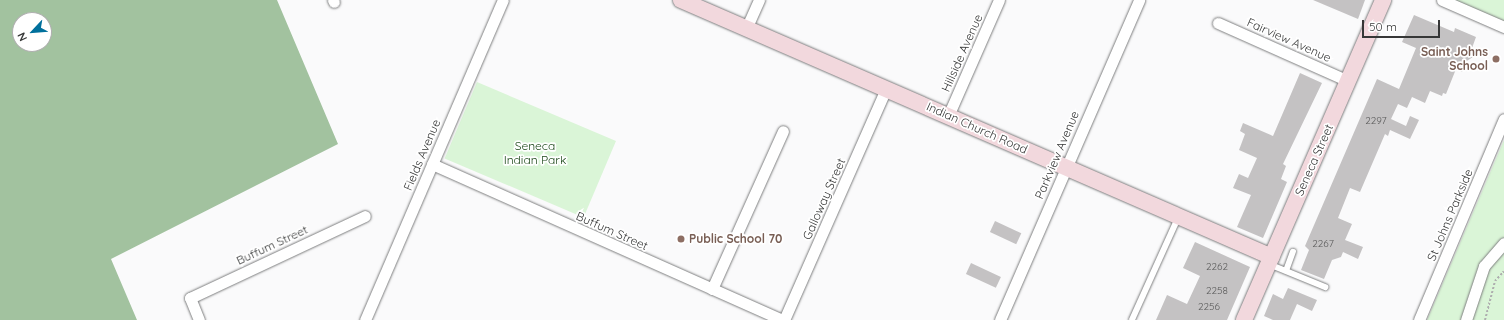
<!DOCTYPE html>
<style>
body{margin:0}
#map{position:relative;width:1504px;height:320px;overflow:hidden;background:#fafafb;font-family:Quicksand,sans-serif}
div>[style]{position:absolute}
.green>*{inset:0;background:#daf5d7;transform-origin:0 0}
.forest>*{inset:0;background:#a2c29f}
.building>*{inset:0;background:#c4c2c3;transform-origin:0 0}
.path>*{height:2px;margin-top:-1px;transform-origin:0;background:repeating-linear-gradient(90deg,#aeaeaf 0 2px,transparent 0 4px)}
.roads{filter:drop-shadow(0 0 1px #7d7e7f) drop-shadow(0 0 1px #7d7e7f)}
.lane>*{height:5.5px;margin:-2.75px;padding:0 2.75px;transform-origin:2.75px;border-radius:2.75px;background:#fff}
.street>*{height:11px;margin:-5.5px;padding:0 5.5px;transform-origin:5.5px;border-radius:5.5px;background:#fff}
.secondary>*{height:16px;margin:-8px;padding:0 8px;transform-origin:8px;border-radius:8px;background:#f2d8dd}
.dots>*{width:11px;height:11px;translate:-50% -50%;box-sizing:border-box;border:2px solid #fff;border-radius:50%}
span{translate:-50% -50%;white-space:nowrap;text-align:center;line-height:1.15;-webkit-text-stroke:3.5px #fff;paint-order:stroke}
.number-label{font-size:10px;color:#5a5a5a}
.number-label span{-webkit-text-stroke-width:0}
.street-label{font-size:12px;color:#363737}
.education-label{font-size:12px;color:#785e54;font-weight:700}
.right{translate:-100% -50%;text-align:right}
.left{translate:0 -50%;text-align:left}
.park-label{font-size:12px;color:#194616}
.north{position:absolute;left:12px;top:12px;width:40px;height:40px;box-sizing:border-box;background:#fff;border:1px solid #afafaf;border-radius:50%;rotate:244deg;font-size:11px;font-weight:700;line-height:16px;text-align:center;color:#363737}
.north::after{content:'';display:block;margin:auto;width:14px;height:18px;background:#00709c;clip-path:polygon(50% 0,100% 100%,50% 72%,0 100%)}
.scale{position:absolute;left:1362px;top:20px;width:78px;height:18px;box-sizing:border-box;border:2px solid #363737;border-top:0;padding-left:5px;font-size:12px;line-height:14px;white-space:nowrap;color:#363737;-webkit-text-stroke:3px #fff;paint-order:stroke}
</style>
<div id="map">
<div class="green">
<div style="clip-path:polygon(1454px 0,1504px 0,1504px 22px)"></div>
<div style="left:477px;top:82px;width:151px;height:83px;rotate:23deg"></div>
<div style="clip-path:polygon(1504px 140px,1504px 320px,1427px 320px)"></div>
</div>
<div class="forest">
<div style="clip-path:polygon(evenodd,0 0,277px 0,338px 144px,111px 259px,137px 320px,0 320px,0 0,20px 20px,44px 20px,44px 44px,20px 44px,20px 20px)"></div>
</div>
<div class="building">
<div style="clip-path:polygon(1313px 0,1365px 0,1358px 19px)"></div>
<div style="clip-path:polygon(1414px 15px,1454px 32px,1455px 28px,1476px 37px,1472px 48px,1473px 57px,1465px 62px,1462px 72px,1456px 69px,1446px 94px,1443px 93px,1442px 96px,1430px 91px,1425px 103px,1412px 97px,1407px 108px,1398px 104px,1391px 119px,1406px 126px,1410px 116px,1419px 120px,1410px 139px,1390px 130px,1388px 136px,1385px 134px,1360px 192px,1350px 188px,1338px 218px,1352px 224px,1345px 240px,1363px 247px,1358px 259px,1343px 252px,1341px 257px,1332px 260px,1324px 279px,1301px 270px,1309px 250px,1305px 246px,1377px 79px,1399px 89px,1416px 48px,1402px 42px)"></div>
<div style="clip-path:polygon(1300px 73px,1322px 83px,1283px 164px,1286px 166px,1281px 179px,1287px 182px,1263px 238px,1237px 227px,1251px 195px,1233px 188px,1239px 174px,1248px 178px,1257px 158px,1239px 150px,1245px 134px,1240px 131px,1243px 123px,1273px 136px)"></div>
<div style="left:995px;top:221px;width:29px;height:12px;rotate:25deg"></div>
<div style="clip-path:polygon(1195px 242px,1250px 267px,1227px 320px,1156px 320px,1167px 295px,1187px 304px,1200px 276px,1183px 268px)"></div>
<div style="left:971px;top:263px;width:33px;height:12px;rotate:25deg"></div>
<div style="clip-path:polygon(1288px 288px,1317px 300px,1312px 311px,1297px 304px,1290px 320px,1273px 320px,1264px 316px,1273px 294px,1283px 299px)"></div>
</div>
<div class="path">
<div style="left:1485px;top:320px;width:40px;rotate:-75.6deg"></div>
<div style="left:1495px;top:281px;width:13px;rotate:-48deg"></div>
</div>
<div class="roads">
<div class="lane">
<div style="left:1269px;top:264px;width:61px;rotate:22.3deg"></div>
<div style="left:1286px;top:271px;width:20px;rotate:-70deg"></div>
<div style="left:1132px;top:320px;width:112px;rotate:-65.7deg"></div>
</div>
<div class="street">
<div style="left:333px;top:0;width:2px;rotate:63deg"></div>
<div style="left:1442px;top:0;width:68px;rotate:23.5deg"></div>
<div style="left:1218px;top:23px;width:142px;rotate:24deg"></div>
<div style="left:746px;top:29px;width:32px;rotate:-66deg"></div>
<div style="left:948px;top:116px;width:127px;rotate:-66.3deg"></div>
<div style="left:432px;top:164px;width:383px;rotate:24deg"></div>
<div style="left:712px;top:289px;width:173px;rotate:-65.8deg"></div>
<div style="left:199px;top:320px;width:24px;rotate:-112deg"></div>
<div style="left:190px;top:298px;width:193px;rotate:-25.1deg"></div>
<div style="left:365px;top:320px;width:348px;rotate:-66.7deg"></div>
<div style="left:784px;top:320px;width:253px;rotate:-66.2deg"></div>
<div style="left:1000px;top:320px;width:349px;rotate:-66.5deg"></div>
<div style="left:1419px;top:320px;width:218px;rotate:-67.1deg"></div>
<div style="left:1466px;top:320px;width:57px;rotate:-71.6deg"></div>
<div style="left:1484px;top:266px;width:30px;rotate:-49deg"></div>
</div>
<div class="secondary">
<div style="left:681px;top:0;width:644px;rotate:23.5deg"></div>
<div style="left:1244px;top:320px;width:349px;rotate:-66.5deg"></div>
</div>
</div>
<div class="dots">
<div style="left:1496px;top:59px;background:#8d6e63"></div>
<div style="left:681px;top:239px;background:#8d6e63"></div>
</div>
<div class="number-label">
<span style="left:1376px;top:121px">2297</span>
<span style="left:1323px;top:244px">2267</span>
<span style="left:1217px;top:267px">2262</span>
<span style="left:1217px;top:291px">2258</span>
<span style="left:1209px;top:307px">2256</span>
</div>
<div class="street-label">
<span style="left:1289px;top:40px;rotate:24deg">Fairview Avenue</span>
<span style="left:962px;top:53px;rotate:-66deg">Hillside Avenue</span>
<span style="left:977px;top:128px;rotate:24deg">Indian Church Road</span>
<span style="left:422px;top:155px;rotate:-67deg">Fields Avenue</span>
<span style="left:1057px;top:155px;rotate:-67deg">Parkview Avenue</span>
<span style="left:1314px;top:160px;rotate:-66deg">Seneca Street</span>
<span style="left:824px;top:199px;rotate:-66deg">Galloway Street</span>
<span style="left:1450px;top:215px;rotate:-67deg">St Johns Parkside</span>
<span style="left:612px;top:231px;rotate:24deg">Buffum Street</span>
<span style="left:272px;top:245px;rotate:-25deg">Buffum Street</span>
</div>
<div class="education-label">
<span class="right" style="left:1488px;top:59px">Saint Johns<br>School</span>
<span class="left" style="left:689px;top:239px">Public School 70</span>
</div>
<div class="park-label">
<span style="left:535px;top:153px">Seneca<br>Indian Park</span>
</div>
<div class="north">N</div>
<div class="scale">50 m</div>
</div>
